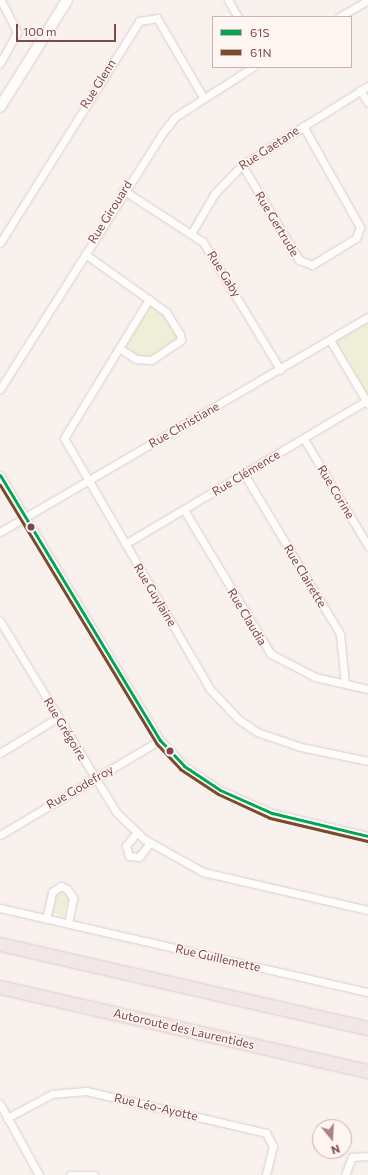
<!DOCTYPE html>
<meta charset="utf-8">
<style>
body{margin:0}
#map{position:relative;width:368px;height:1175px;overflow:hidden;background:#f9f1ee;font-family:Commissioner,sans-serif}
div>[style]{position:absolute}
.green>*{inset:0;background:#eeefd8}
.roads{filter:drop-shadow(0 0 1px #dacecc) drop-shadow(0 0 1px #dacecc)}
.street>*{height:7px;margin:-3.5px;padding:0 3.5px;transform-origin:3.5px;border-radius:3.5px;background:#fefdfc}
.secondary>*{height:10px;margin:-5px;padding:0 5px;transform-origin:5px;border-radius:5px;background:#fefdfc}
.highway>*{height:13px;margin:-6.5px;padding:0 6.5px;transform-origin:6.5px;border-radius:6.5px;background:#f2e6e6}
.bus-1>*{height:3px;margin:-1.5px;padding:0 1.5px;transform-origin:1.5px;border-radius:1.5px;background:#00a651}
.bus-2>*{height:3px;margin:-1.5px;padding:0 1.5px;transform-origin:1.5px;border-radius:1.5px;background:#7a4b2a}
.dots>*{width:11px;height:11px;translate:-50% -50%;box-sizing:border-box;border:2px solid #fff5f2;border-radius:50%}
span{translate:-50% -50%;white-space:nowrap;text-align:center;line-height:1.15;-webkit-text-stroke:3px #fff5f2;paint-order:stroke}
.street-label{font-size:12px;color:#7c494a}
.legend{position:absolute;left:212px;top:16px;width:140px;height:52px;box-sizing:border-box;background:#fff5f2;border:1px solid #cbb0af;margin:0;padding:5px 7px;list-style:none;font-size:12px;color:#7c494a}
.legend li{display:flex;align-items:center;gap:8px;height:20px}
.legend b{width:20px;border:1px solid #cbb0af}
.north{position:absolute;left:312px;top:1119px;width:40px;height:40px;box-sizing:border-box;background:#fff5f2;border:1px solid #cbb0af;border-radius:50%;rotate:162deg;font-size:11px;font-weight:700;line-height:16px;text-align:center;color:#7c494a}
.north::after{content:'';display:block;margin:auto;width:14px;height:18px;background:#a88483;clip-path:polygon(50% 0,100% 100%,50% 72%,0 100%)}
.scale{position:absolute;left:16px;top:24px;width:100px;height:18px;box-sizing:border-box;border:2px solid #7c494a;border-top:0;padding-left:5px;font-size:12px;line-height:14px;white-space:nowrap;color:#7c494a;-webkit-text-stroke:3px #fff5f2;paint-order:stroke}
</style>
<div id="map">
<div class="green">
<div style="clip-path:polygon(149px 299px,166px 312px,181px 340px,143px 361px,119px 348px)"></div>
<div style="clip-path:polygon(368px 317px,368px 404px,330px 340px)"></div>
<div style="clip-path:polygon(62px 891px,68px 899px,64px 916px,52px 913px,56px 894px)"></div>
</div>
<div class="roads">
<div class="street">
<div style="left:228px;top:0;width:20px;rotate:60deg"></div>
<div style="left:339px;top:17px;width:34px;rotate:-30deg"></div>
<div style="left:0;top:63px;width:35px;rotate:-61deg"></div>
<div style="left:17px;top:32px;width:36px;rotate:-117deg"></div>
<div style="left:360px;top:90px;width:15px;rotate:58deg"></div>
<div style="left:242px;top:165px;width:111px;rotate:59deg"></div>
<div style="left:299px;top:260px;width:14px;rotate:21deg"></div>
<div style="left:312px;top:265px;width:52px;rotate:-31.5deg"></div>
<div style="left:356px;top:238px;width:12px;rotate:-70deg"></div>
<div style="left:360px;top:227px;width:116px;rotate:-119.4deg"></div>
<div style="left:123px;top:190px;width:95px;rotate:33deg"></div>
<div style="left:203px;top:242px;width:149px;rotate:58.8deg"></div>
<div style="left:192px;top:232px;width:45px;rotate:-59.5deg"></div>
<div style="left:215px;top:193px;width:39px;rotate:-46deg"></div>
<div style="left:242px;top:165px;width:149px;rotate:-32.1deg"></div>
<div style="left:0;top:243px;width:262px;rotate:-57.9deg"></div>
<div style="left:139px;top:21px;width:18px;rotate:-9deg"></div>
<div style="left:157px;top:18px;width:91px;rotate:59.8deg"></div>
<div style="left:85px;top:254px;width:100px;rotate:35.6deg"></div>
<div style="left:166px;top:312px;width:26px;rotate:58deg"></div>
<div style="left:180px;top:334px;width:6px;rotate:81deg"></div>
<div style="left:181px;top:340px;width:36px;rotate:146deg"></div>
<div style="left:151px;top:360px;width:15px;rotate:-176deg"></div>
<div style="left:136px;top:359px;width:20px;rotate:-147deg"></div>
<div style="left:149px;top:299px;width:163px;rotate:121.4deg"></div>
<div style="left:64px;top:438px;width:290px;rotate:59.8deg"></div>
<div style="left:210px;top:689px;width:41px;rotate:47deg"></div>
<div style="left:238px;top:719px;width:23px;rotate:34deg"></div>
<div style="left:257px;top:732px;width:46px;rotate:18.8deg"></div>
<div style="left:301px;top:747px;width:68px;rotate:11.8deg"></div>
<div style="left:330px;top:340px;width:74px;rotate:59.3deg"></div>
<div style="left:0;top:389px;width:301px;rotate:-57.6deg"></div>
<div style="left:161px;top:135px;width:23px;rotate:-52deg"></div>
<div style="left:175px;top:117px;width:93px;rotate:-32.7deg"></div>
<div style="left:304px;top:439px;width:125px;rotate:59.1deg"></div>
<div style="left:244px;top:474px;width:187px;rotate:59deg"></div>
<div style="left:340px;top:634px;width:50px;rotate:84.3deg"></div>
<div style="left:0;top:475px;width:310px;rotate:58.9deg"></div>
<div style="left:160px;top:740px;width:35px;rotate:47deg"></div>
<div style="left:184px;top:766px;width:43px;rotate:33.7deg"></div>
<div style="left:220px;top:790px;width:57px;rotate:23.9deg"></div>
<div style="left:272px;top:813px;width:99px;rotate:13.5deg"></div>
<div style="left:184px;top:510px;width:168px;rotate:58.9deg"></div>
<div style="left:271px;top:654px;width:50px;rotate:27.6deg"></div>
<div style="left:315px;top:677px;width:54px;rotate:12.8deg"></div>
<div style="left:0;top:532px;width:426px;rotate:-30.3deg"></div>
<div style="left:125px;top:544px;width:280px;rotate:-30.7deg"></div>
<div style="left:0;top:621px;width:223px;rotate:58.7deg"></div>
<div style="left:116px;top:812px;width:39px;rotate:44deg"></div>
<div style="left:144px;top:839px;width:68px;rotate:29.2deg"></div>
<div style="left:203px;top:872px;width:169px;rotate:13deg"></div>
<div style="left:0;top:753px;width:67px;rotate:-31.6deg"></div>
<div style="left:137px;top:832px;width:18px;rotate:128deg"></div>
<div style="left:126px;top:846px;width:10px;rotate:73deg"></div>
<div style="left:129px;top:856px;width:10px;rotate:6deg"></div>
<div style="left:139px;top:857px;width:18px;rotate:-52deg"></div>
<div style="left:0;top:835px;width:186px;rotate:-30.7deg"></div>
<div style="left:0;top:908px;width:377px;rotate:12.9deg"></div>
<div style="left:46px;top:919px;width:28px;rotate:-77deg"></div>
<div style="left:52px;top:892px;width:11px;rotate:-34deg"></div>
<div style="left:61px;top:886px;width:7px;rotate:27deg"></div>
<div style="left:67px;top:889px;width:11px;rotate:56deg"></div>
<div style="left:73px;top:898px;width:26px;rotate:101deg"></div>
<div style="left:0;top:1104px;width:81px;rotate:61.2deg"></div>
<div style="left:7px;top:1118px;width:51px;rotate:-28.1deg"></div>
<div style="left:52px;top:1094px;width:34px;rotate:-5deg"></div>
<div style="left:86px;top:1091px;width:185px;rotate:13.1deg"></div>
<div style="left:266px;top:1133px;width:15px;rotate:62deg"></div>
<div style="left:273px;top:1146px;width:30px;rotate:104deg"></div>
<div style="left:70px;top:1175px;width:24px"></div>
<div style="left:345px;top:1175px;width:19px;rotate:-69deg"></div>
<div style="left:352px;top:1157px;width:16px;rotate:-4deg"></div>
</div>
<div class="secondary">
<div style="left:0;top:107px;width:126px;rotate:-57.9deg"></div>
</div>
<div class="highway">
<div style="left:0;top:944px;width:377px;rotate:12.9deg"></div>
<div style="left:0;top:987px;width:377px;rotate:12.9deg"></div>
</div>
</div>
<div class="bus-1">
<div style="left:0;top:475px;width:310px;rotate:58.9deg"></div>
<div style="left:160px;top:740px;width:35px;rotate:47deg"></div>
<div style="left:184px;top:766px;width:43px;rotate:33.7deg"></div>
<div style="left:220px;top:790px;width:57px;rotate:23.9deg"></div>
<div style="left:272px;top:813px;width:99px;rotate:13.5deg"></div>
</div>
<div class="bus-2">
<div style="left:0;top:485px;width:301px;rotate:58.8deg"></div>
<div style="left:156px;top:743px;width:35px;rotate:47deg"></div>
<div style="left:180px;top:769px;width:45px;rotate:33.3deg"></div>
<div style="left:218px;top:794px;width:57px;rotate:24.8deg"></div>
<div style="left:270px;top:818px;width:100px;rotate:13.3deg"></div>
</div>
<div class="dots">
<div style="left:31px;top:527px;background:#7c494a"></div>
<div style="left:170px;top:751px;background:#7c494a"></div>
</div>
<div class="street-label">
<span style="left:98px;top:84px;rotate:-58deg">Rue Glenn</span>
<span style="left:269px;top:148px;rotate:-33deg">Rue Gaetane</span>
<span style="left:110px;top:212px;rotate:-58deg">Rue Girouard</span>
<span style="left:277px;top:224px;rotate:59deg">Rue Gertrude</span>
<span style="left:224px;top:274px;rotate:58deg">Rue Gaby</span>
<span style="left:184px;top:425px;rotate:-30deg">Rue Christiane</span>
<span style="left:246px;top:473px;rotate:-31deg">Rue Clémence</span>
<span style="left:336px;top:492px;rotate:59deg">Rue Corine</span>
<span style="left:305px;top:576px;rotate:59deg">Rue Clairette</span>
<span style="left:155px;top:595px;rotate:59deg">Rue Guylaine</span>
<span style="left:247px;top:617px;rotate:59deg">Rue Claudia</span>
<span style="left:65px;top:729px;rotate:59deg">Rue Grégoire</span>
<span style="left:80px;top:787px;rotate:-30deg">Rue Godefroy</span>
<span style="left:218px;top:958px;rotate:13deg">Rue Guillemette</span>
<span style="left:184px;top:1029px;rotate:13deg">Autoroute des Laurentides</span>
<span style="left:156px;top:1107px;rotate:13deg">Rue Léo-Ayotte</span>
</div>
<ul class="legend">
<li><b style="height:5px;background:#00a651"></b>61S</li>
<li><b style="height:5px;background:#7a4b2a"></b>61N</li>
</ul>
<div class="north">N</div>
<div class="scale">100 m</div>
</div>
